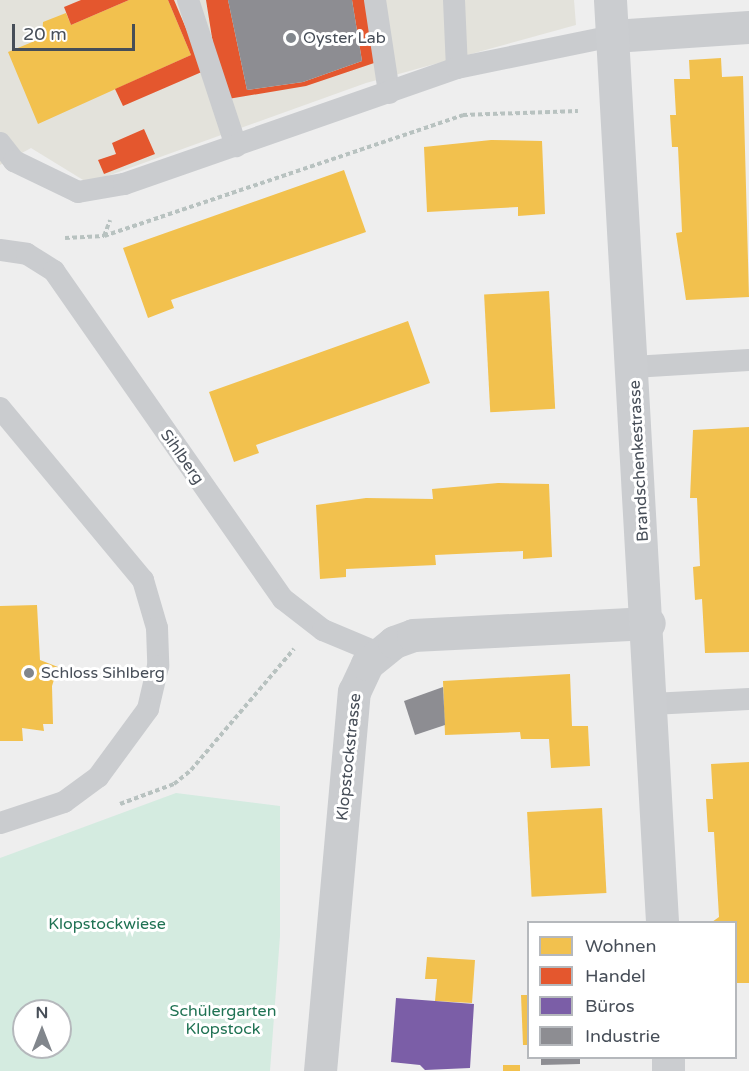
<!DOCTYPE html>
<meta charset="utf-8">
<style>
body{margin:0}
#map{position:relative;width:749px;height:1071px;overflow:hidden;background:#eee;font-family:"Varela Round",sans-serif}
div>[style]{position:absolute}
.commercial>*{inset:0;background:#e3e2db}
.green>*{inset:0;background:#d4ebe0}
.homes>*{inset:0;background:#f2c14e;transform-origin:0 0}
.shops>*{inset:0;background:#e4572e}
.offices>*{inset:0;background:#7b5ea7}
.industry>*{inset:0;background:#8d8d92}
.path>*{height:4px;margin-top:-2px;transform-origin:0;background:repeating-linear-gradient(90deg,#b8c2c0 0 4.5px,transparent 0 7.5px)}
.lane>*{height:22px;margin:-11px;padding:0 11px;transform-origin:11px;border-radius:11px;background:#cacccf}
.street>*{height:33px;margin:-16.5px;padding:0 16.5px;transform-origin:16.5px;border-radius:16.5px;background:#cacccf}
.secondary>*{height:33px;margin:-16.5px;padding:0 16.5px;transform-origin:16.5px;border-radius:16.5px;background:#cbcdd0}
.dots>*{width:16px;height:16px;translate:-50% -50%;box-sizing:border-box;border:3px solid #fff;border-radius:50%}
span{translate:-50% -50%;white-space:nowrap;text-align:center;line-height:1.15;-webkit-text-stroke:6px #fff;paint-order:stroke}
.poi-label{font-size:16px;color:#474e58}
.left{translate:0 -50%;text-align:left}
.street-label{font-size:16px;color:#474e58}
.park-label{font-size:16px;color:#1f7253}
.legend{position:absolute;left:527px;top:921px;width:210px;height:138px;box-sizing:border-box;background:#fff;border:2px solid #b5b8bc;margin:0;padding:8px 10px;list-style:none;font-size:18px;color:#474e58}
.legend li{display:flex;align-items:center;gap:12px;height:30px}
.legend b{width:30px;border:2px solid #b5b8bc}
.north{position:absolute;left:12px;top:999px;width:60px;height:60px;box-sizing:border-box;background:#fff;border:2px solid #b5b8bc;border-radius:50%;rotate:0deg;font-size:16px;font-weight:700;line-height:24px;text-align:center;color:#474e58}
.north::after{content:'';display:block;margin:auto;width:21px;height:27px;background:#81868c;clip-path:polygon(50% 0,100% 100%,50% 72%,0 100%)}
.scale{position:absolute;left:12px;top:24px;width:123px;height:27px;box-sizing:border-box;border:3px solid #474e58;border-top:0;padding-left:8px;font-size:18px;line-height:21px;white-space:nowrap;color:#474e58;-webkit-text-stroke:4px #fff;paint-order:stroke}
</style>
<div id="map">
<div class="commercial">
<div style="clip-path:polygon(0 0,574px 0,576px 25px,366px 83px,88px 183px,31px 148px,0 165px)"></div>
</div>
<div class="green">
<div style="clip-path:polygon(evenodd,176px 793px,280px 806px,280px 936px,270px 1071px,0 1071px,0 858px,176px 793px,24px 1011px,60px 1011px,60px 1047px,24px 1047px,24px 1011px)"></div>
</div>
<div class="homes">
<div style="clip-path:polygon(129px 0,168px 0,191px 55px,38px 124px,8px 52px,42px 38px,43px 22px,66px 13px,71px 25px)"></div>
<div style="clip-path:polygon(721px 58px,722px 77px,743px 76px,749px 297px,686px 300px,676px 233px,682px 232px,678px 147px,672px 147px,670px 115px,676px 115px,674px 79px,690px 79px,689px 60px)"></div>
<div style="clip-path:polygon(491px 140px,542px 141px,545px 214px,518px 216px,518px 207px,427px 212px,424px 147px)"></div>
<div style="clip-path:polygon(344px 170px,366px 232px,171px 300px,174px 308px,148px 318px,123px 248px)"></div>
<div style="left:549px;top:291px;width:118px;height:65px;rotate:87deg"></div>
<div style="clip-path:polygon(408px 321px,430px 383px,256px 445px,259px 453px,234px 462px,209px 392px)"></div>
<div style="clip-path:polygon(749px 427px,749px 652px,705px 653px,702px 599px,695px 600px,693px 567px,700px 566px,697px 498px,690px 498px,693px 430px)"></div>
<div style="clip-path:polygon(498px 483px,549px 484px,552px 557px,523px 559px,523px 551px,435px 555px,436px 565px,346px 569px,346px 577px,320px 579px,316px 505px,366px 498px,433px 499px,432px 489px)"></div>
<div style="clip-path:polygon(37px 605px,40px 660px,58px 667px,52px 686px,53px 724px,43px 724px,44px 731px,22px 728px,23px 741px,0 741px,0 606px)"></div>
<div style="clip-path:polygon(570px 674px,572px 726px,588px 726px,590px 766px,551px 768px,549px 739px,521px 739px,520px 732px,445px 735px,443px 681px)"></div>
<div style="clip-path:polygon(749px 762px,749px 983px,736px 983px,736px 922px,712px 922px,719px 917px,714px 832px,708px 832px,706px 799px,713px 799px,711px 764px)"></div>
<div style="left:602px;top:808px;width:85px;height:75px;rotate:87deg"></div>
<div style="clip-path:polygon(427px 957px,475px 960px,472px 1003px,435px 1001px,437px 979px,425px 979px)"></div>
<div style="clip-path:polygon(521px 995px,528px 995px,528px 1045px,523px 1045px)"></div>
<div style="left:503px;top:1065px;width:17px;height:6px"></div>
</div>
<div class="shops">
<div style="clip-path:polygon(81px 0,129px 0,71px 25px,64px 7px)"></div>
<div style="clip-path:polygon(168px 0,174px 0,204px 71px,123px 106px,115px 89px,191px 55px)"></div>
<div style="clip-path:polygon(206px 0,228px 0,247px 90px,303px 82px,362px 61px,352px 0,374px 0,383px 60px,306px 86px,222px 100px)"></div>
<div style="clip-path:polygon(144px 129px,155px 154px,104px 174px,98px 160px,116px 154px,112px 143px)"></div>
</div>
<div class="offices">
<div style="clip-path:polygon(396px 998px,474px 1004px,470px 1068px,425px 1070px,420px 1065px,391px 1062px)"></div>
</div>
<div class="industry">
<div style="clip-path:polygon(228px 0,352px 0,362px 61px,303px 82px,247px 90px)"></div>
<div style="clip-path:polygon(443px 687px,445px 725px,415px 735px,404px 701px)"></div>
<div style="clip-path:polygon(541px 1058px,580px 1058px,580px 1064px,541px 1065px)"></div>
</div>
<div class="path">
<div style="left:104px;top:236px;width:17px;rotate:-69deg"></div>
<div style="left:65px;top:238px;width:39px;rotate:-3deg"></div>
<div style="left:104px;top:236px;width:379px;rotate:-18.6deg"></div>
<div style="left:463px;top:115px;width:115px;rotate:-2deg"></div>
<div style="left:120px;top:804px;width:58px;rotate:-20.3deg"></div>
<div style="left:174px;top:784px;width:22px;rotate:-39deg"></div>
<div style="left:191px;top:770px;width:159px;rotate:-49.6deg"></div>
</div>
<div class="lane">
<div style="left:188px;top:0;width:154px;rotate:71.8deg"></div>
<div style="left:375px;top:0;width:94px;rotate:81.4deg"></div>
<div style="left:454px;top:0;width:68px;rotate:87.5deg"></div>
<div style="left:0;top:143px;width:23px;rotate:52deg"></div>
<div style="left:14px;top:161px;width:71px;rotate:25.8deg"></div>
<div style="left:78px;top:192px;width:47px;rotate:-9.9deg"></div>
<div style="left:124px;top:184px;width:353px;rotate:-19.2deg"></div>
<div style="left:457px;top:68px;width:159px;rotate:-11.6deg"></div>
<div style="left:0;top:250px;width:27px;rotate:8deg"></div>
<div style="left:27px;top:254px;width:32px;rotate:32deg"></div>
<div style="left:54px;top:271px;width:400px;rotate:55.1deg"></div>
<div style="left:283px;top:599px;width:51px;rotate:37.8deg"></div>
<div style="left:323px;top:630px;width:60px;rotate:22.7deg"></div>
<div style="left:633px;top:367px;width:116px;rotate:-3.5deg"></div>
<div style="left:0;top:408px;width:224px;rotate:50.3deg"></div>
<div style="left:143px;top:580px;width:50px;rotate:73.7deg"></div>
<div style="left:157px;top:628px;width:38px;rotate:88deg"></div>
<div style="left:158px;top:666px;width:44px;rotate:103.1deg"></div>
<div style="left:148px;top:709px;width:84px;rotate:126.3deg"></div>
<div style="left:98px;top:777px;width:42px;rotate:143.7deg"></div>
<div style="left:64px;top:802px;width:67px;rotate:161.8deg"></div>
<div style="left:652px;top:704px;width:97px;rotate:-3deg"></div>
</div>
<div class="street">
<div style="left:613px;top:36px;width:136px;rotate:-3.8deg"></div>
<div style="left:320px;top:1071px;width:381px;rotate:-84.9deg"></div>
<div style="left:354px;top:692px;width:31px;rotate:-65deg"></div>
<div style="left:367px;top:664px;width:35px;rotate:-39deg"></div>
<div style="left:394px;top:642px;width:20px;rotate:-20deg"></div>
<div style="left:413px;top:635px;width:236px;rotate:-2.9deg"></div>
</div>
<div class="secondary">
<div style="left:610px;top:0;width:923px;rotate:86.77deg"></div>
<div style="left:668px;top:1058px;width:13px;rotate:90deg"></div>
</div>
<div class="dots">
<div style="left:291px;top:38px;background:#81868c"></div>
<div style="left:29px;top:673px;background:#81868c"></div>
</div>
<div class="poi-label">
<span class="left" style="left:303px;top:38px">Oyster Lab</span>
<span class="left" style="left:41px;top:673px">Schloss Sihlberg</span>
</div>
<div class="street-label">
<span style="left:182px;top:457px;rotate:55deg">Sihlberg</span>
<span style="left:639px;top:461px;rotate:-93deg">Brandschenkestrasse</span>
<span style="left:349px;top:757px;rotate:-84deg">Klopstockstrasse</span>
</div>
<div class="park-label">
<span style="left:107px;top:924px">Klopstockwiese</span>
<span style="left:223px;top:1020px">Schülergarten<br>Klopstock</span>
</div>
<ul class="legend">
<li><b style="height:16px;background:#f2c14e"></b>Wohnen</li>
<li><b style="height:16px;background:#e4572e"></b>Handel</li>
<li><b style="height:16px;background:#7b5ea7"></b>Büros</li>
<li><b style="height:16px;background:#8d8d92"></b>Industrie</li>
</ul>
<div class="north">N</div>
<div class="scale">20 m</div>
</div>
